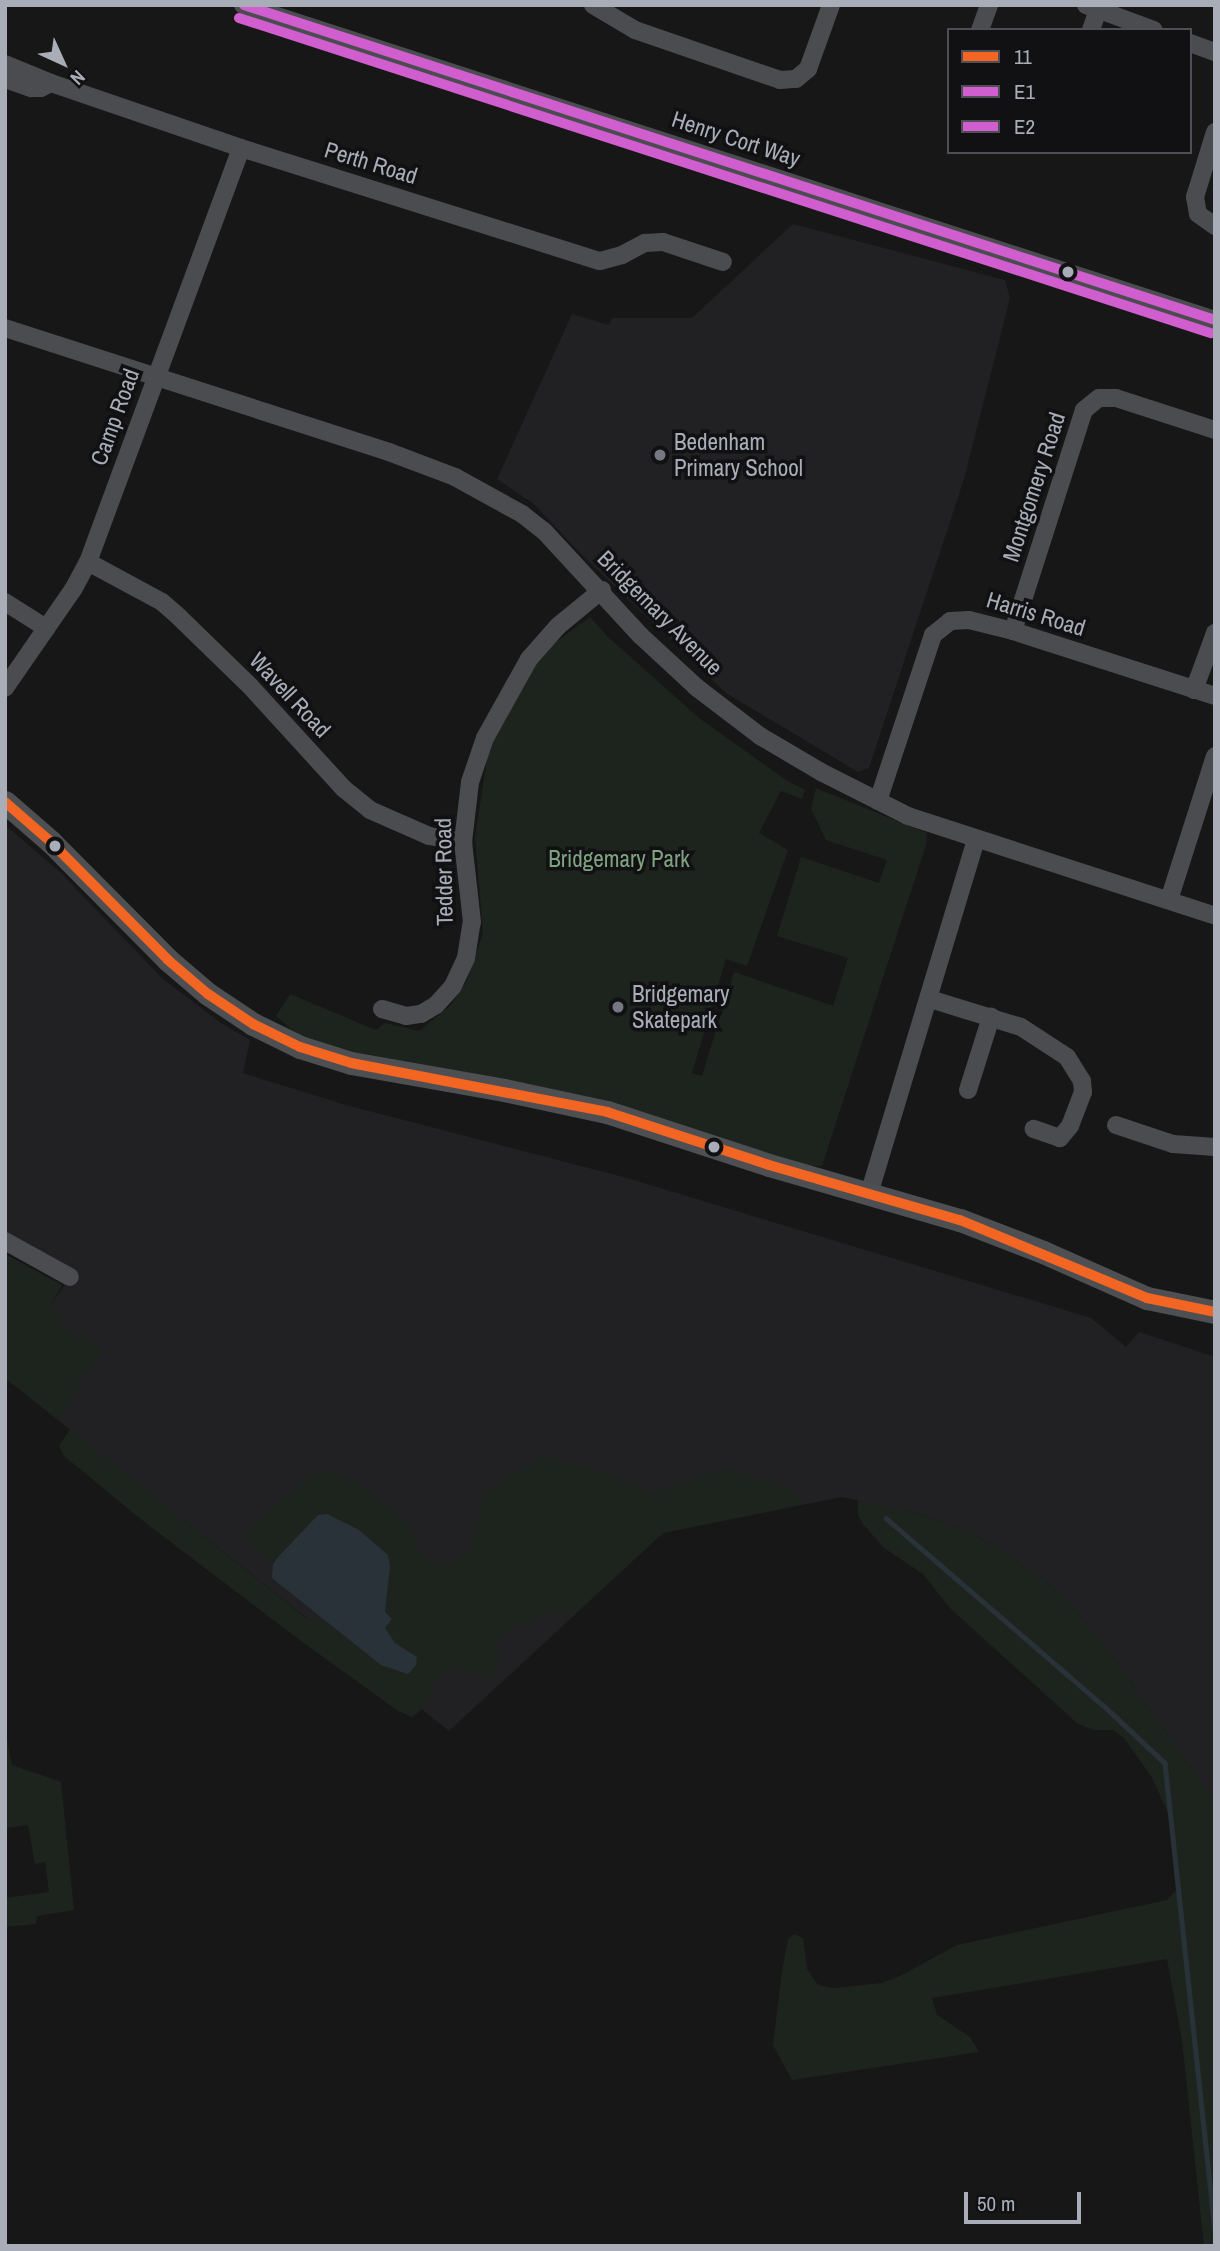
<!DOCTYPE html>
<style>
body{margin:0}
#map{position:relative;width:1220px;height:2251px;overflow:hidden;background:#171717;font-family:"Archivo Narrow",sans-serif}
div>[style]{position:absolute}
.built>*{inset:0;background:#212123}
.green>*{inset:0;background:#1d241e}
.water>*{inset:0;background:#2a3239}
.stream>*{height:4.5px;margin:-2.25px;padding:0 2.25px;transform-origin:2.25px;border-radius:2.25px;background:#2a3239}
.minor>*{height:18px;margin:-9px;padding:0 9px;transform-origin:9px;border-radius:9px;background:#4b4c50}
.major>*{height:23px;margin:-11.5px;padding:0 11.5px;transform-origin:11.5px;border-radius:11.5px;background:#4d4f52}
.bus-1>*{height:10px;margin:-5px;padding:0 5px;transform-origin:5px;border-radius:5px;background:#f26522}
.bus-2>*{height:10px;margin:-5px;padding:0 5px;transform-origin:5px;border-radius:5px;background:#d15ece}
.bus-3>*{height:10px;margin:-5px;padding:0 5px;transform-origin:5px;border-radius:5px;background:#d15ece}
.dots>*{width:19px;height:19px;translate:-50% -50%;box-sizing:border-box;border:4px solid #111113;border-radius:50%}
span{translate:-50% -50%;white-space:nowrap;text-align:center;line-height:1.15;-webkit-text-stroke:7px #111113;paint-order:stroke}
.street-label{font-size:23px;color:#a8adb8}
.poi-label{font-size:23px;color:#a8adb8}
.left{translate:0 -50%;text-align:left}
.park-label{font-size:23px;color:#7fa381}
.frame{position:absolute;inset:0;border:7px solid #a8adb8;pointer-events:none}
.legend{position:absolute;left:947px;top:28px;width:245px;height:126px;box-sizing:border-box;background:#111113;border:2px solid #4d4f55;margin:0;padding:9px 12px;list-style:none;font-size:21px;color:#a8adb8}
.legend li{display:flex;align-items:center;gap:14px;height:35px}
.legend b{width:35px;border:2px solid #4d4f55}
.north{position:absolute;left:28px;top:28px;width:70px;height:70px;-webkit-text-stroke:5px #111113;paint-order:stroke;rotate:135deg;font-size:19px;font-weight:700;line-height:28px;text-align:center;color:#a8adb8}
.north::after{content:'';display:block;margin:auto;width:24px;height:32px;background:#a8adb8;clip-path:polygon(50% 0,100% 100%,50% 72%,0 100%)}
.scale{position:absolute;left:964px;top:2192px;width:117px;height:32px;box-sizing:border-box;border:4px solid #a8adb8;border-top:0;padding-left:9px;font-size:21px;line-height:24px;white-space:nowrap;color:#a8adb8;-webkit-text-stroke:5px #111113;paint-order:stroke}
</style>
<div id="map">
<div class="built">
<div style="clip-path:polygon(793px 224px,1005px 280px,1010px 298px,964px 479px,869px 768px,858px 772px,726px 693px,579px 552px,534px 504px,497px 479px,572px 314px,609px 325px,612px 318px,692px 318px)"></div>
<div style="clip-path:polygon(5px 825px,59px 871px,163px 979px,221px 1023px,250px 1040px,243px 1073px,346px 1105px,627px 1178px,1091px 1318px,1126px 1347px,1139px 1332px,1215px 1357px,1215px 1802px,1106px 1647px,1065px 1599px,1045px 1581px,1001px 1550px,973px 1534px,911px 1511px,842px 1497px,663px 1533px,449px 1731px,5px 1378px,5px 1372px,65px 1284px,5px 1251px)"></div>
</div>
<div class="green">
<div style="clip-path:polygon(590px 617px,608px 637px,699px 718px,786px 780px,805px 790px,802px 799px,781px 791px,759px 833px,788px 850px,747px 966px,726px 959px,692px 1073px,702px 1076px,734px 972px,833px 1006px,848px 958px,777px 936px,801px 857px,879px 883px,887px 860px,826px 840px,811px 809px,816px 788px,927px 833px,926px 845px,822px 1166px,799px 1165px,370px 1058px,296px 1034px,276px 1016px,290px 994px,376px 1030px,385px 1023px,419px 1031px,450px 1006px,466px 983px,483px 933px,475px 837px,489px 747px,521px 686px,540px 658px,552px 645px)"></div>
<div style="clip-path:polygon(5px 1254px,62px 1285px,49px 1308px,64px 1317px,60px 1326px,80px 1338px,85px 1337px,102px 1350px,58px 1419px,5px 1378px)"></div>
<div style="clip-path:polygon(70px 1429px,306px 1618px,327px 1623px,389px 1669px,410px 1651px,395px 1643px,385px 1628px,391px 1616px,385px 1612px,388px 1555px,384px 1551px,347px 1522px,323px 1513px,273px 1564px,248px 1542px,247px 1534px,252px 1526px,311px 1475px,332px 1472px,351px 1480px,404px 1518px,413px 1531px,421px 1554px,438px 1564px,452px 1562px,471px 1548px,485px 1493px,545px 1455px,611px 1475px,652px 1493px,722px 1469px,734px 1470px,787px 1487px,804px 1504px,663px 1533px,576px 1613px,549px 1613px,506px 1631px,497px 1643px,500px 1667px,493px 1677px,485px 1679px,455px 1666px,446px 1670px,437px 1680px,425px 1707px,412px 1717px,398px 1711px,297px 1638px,147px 1524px,64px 1456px,59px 1446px)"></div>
<div style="clip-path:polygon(858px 1500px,911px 1511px,973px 1534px,1001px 1550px,1045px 1581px,1065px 1599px,1106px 1647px,1215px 1802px,1215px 2246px,1204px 2246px,1182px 2040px,1167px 1959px,932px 1998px,937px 2015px,970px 2037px,979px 2052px,792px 2080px,773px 2045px,782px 1971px,788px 1939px,794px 1934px,803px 1938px,807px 1969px,818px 1985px,834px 1988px,882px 1983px,900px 1976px,957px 1945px,1167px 1900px,1180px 1886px,1172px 1821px,1151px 1776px,1124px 1738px,1113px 1730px,1094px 1730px,1078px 1724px,951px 1609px,923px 1574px,884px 1548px,863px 1524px,858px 1515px)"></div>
<div style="clip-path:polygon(5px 1729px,12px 1765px,61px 1782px,74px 1910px,37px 1916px,36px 1924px,5px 1927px,5px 1898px,49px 1892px,45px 1862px,35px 1864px,28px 1825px,5px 1828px)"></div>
</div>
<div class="water">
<div style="clip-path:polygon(327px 1514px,359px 1530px,388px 1555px,390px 1566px,385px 1612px,392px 1619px,385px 1628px,395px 1643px,417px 1657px,416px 1665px,408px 1674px,381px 1665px,272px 1578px,273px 1564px,279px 1556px,318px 1515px)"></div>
</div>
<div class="stream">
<div style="left:886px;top:1518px;width:286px;rotate:40.8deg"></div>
<div style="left:1103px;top:1705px;width:85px;rotate:43.1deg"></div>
<div style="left:1165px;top:1763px;width:471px;rotate:83.9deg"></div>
</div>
<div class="minor">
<div style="left:243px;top:5px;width:1022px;rotate:17.96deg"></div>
<div style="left:593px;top:5px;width:49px;rotate:30.8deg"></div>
<div style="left:635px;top:30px;width:153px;rotate:19deg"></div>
<div style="left:780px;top:80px;width:16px;rotate:-4deg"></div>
<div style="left:796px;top:79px;width:16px;rotate:-40deg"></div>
<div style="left:808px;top:69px;width:68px;rotate:-70.2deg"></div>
<div style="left:1086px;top:5px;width:72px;rotate:20.2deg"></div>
<div style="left:980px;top:30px;width:27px;rotate:-70deg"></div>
<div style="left:1091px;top:30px;width:21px;rotate:-71deg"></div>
<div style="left:1190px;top:43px;width:27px;rotate:20deg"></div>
<div style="left:5px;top:64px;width:50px;rotate:22.4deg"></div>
<div style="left:5px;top:79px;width:28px;rotate:19deg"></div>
<div style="left:31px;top:88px;width:10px"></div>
<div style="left:41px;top:88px;width:11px;rotate:-27deg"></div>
<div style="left:51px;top:83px;width:201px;rotate:18.9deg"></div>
<div style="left:241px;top:148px;width:376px;rotate:17.5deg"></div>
<div style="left:600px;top:261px;width:23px;rotate:-15deg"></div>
<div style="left:622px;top:255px;width:26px;rotate:-28deg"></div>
<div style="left:645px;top:243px;width:18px;rotate:-3deg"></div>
<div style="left:663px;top:242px;width:63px;rotate:18.4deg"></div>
<div style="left:1215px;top:132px;width:68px;rotate:107.1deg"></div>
<div style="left:1195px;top:197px;width:17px;rotate:80deg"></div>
<div style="left:1198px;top:214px;width:21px;rotate:35deg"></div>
<div style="left:5px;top:328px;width:404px;rotate:17.9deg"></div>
<div style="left:389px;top:452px;width:71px;rotate:20.7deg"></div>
<div style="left:455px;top:477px;width:77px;rotate:28.9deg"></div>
<div style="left:522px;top:514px;width:28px;rotate:38deg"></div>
<div style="left:544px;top:531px;width:143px;rotate:47.3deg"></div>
<div style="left:641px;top:636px;width:75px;rotate:42.8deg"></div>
<div style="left:696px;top:687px;width:81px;rotate:37.4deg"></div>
<div style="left:760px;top:736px;width:71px;rotate:30.5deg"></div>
<div style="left:821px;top:772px;width:97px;rotate:26.8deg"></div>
<div style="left:908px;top:816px;width:323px;rotate:18deg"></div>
<div style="left:88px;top:562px;width:84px;rotate:28.4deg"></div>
<div style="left:162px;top:602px;width:23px;rotate:41deg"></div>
<div style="left:179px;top:617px;width:99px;rotate:44.2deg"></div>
<div style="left:250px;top:686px;width:138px;rotate:47.6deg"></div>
<div style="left:343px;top:788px;width:35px;rotate:39deg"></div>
<div style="left:370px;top:810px;width:64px;rotate:23.8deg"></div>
<div style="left:429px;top:836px;width:35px;rotate:10deg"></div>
<div style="left:5px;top:602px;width:49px;rotate:32.4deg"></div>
<div style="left:1013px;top:631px;width:232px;rotate:-72.2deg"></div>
<div style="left:1084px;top:410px;width:19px;rotate:-39deg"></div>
<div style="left:1099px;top:398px;width:17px"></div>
<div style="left:1116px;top:398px;width:104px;rotate:17.9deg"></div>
<div style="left:5px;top:688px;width:121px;rotate:-55.4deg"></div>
<div style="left:74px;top:588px;width:30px;rotate:-62deg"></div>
<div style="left:88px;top:562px;width:441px;rotate:-69.7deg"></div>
<div style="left:1194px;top:690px;width:61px;rotate:-69.8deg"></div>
<div style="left:878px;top:801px;width:175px;rotate:-71.7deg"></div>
<div style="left:933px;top:635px;width:22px;rotate:-39deg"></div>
<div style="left:950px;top:621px;width:19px;rotate:-3deg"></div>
<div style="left:969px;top:620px;width:45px;rotate:14deg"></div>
<div style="left:1013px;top:631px;width:212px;rotate:17.8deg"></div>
<div style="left:1169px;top:900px;width:151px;rotate:-72.3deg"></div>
<div style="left:930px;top:999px;width:95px;rotate:17.1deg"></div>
<div style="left:1021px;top:1027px;width:55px;rotate:33.1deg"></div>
<div style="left:1067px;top:1057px;width:28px;rotate:58deg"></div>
<div style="left:1082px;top:1081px;width:11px;rotate:85deg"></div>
<div style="left:1083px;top:1092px;width:36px;rotate:111deg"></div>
<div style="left:1070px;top:1126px;width:16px;rotate:130deg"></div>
<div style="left:1060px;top:1138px;width:28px;rotate:-161deg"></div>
<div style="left:382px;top:1009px;width:25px;rotate:16deg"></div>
<div style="left:406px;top:1016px;width:15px;rotate:-8deg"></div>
<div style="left:421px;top:1014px;width:17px;rotate:-31deg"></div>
<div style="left:436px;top:1005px;width:25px;rotate:-48deg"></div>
<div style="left:453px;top:986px;width:31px;rotate:-65deg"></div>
<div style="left:466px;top:958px;width:36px;rotate:-81deg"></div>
<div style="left:472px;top:922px;width:81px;rotate:-96.4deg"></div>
<div style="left:463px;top:842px;width:60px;rotate:-83.3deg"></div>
<div style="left:470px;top:782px;width:46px;rotate:-71.2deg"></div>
<div style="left:485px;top:738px;width:90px;rotate:-60.9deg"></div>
<div style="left:529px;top:659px;width:44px;rotate:-48.7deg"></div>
<div style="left:558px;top:626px;width:57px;rotate:-39.3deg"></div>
<div style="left:968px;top:1090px;width:77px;rotate:-72.5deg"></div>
<div style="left:1116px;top:1125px;width:60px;rotate:18.4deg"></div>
<div style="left:1173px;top:1144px;width:42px;rotate:4.1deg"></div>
<div style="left:869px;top:1194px;width:371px;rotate:-73.2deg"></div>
<div style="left:5px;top:1241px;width:74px;rotate:29deg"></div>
</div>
<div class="major">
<div style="left:5px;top:802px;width:61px;rotate:41deg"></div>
<div style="left:51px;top:842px;width:166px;rotate:45.2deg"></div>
<div style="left:168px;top:960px;width:52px;rotate:40.4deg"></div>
<div style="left:208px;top:994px;width:54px;rotate:33.7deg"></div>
<div style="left:253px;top:1024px;width:52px;rotate:26.1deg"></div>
<div style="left:300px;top:1047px;width:53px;rotate:17.4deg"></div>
<div style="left:351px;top:1063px;width:155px;rotate:10deg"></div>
<div style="left:504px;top:1090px;width:105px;rotate:12.1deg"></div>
<div style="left:607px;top:1112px;width:170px;rotate:18.1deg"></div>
<div style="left:769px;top:1165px;width:199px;rotate:16.1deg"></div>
<div style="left:960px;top:1220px;width:89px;rotate:21.1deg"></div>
<div style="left:1043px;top:1252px;width:114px;rotate:23.9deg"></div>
<div style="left:1147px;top:1298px;width:69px;rotate:11.6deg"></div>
</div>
<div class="bus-1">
<div style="left:5px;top:802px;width:61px;rotate:41deg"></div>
<div style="left:51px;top:842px;width:166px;rotate:45.2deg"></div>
<div style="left:168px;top:960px;width:52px;rotate:40.4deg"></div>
<div style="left:208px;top:994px;width:54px;rotate:33.7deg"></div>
<div style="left:253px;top:1024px;width:52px;rotate:26.1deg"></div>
<div style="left:300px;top:1047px;width:53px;rotate:17.4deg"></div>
<div style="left:351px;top:1063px;width:261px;rotate:10.8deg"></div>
<div style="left:607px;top:1112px;width:170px;rotate:18.1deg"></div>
<div style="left:769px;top:1165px;width:199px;rotate:16.1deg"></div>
<div style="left:960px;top:1220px;width:203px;rotate:22.6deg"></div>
<div style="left:1147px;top:1298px;width:69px;rotate:11.6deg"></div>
</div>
<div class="bus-2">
<div style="left:244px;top:5px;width:1021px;rotate:17.97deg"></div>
</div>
<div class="bus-3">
<div style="left:239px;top:18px;width:1022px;rotate:17.96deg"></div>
</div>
<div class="dots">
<div style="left:1068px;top:272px;background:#a8adb8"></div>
<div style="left:660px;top:455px;background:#757880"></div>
<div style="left:55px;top:846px;background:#a8adb8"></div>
<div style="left:618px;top:1007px;background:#757880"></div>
<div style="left:714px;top:1147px;background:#a8adb8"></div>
</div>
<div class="street-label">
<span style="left:736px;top:139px;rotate:18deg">Henry Cort Way</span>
<span style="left:371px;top:163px;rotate:17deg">Perth Road</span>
<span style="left:115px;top:417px;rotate:-70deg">Camp Road</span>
<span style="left:1034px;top:487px;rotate:-72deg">Montgomery Road</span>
<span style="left:660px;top:613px;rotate:45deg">Bridgemary Avenue</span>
<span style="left:1036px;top:614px;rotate:17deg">Harris Road</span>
<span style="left:290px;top:695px;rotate:47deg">Wavell Road</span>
<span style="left:444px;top:872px;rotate:-91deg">Tedder Road</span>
</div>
<div class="poi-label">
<span class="left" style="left:674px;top:455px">Bedenham<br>Primary School</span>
<span class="left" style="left:632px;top:1007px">Bridgemary<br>Skatepark</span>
</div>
<div class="park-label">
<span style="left:619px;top:859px">Bridgemary Park</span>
</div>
<div class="frame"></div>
<ul class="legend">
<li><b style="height:9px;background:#f26522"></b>11</li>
<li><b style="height:9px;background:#d15ece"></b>E1</li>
<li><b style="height:9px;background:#d15ece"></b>E2</li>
</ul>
<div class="north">N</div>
<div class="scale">50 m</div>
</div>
